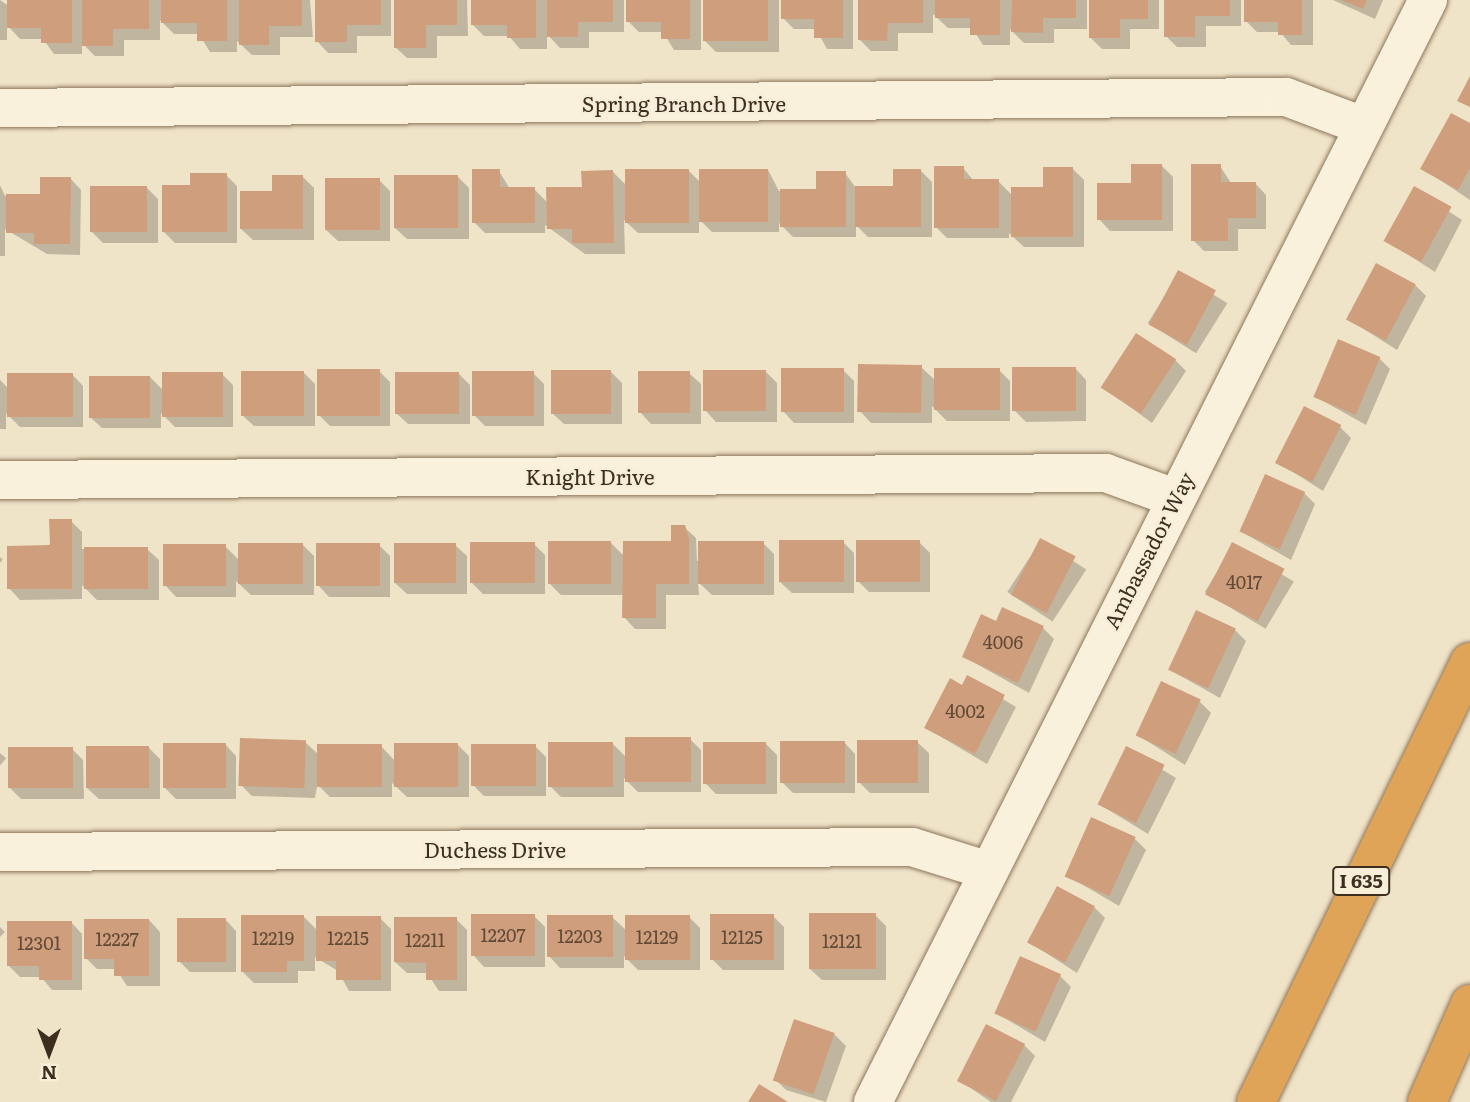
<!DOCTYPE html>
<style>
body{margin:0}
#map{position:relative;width:1470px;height:1102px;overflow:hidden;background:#f0e4c8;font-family:Literata,serif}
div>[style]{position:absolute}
.shadow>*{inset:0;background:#0003;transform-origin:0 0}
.building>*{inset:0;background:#cf9f7d;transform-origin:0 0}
.roads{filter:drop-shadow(0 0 2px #8d765c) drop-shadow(0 0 2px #8d765c)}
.minor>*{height:38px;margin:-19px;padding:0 19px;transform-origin:19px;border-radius:19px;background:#faf1dc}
.highway>*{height:38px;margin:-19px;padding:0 19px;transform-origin:19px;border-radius:19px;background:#e0a458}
span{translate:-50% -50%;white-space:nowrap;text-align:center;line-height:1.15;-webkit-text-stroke:5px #f7eed8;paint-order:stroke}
.number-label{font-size:18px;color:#624a37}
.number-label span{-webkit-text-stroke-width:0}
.shield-label span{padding:2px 5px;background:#f7eed8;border:2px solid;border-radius:5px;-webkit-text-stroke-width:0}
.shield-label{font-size:19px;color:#3d2e20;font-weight:700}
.street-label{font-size:21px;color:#3d2e20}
.north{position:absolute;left:14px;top:1018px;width:70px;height:70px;-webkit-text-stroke:5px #f7eed8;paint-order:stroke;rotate:180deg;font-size:19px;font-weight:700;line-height:28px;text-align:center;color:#3d2e20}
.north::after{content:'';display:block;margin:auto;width:24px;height:32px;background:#3d2e20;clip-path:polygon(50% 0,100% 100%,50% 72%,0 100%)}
</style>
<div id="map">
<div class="shadow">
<div style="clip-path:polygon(0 0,9px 6px,9px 0,310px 0,313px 37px,280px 37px,280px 55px,252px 55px,237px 41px,237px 52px,210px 52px,199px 34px,174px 34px,160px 20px,160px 40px,124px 40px,124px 56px,95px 56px,82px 43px,82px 54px,54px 54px,43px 39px,20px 39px,7px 25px,7px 40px,0 40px)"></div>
<div style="clip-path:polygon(317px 0,391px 0,391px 36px,357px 36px,357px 53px,328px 53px,317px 41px)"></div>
<div style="clip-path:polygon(395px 0,467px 0,468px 36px,437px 36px,437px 58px,407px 58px,395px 47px)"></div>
<div style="clip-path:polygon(473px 0,624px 0,624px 32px,589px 32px,589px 48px,560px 48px,547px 34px,547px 49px,520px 49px,509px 36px,484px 36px,473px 25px)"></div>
<div style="clip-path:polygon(628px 0,701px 0,701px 50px,674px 50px,663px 32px,639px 32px,628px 21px)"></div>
<div style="clip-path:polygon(704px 0,779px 0,779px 52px,716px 52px,704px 40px)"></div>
<div style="clip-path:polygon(783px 0,853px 0,853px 49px,827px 49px,816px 29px,794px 29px,783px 18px)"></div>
<div style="clip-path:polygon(860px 0,1087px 0,1087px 29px,1054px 29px,1054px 43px,1024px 43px,1010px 29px,1010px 45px,983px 45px,972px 28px,948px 28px,933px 14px,933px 33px,898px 33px,898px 51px,871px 51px,860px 40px)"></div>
<div style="clip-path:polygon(1091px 0,1159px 0,1159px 29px,1130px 29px,1130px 49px,1102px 49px,1091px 38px)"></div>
<div style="clip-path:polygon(1166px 0,1241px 0,1241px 26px,1206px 26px,1206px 47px,1177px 47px,1166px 36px)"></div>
<div style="clip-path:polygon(1246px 0,1313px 0,1313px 45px,1291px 45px,1280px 32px,1257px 32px,1246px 21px)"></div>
<div style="clip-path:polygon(1333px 0,1383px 0,1375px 19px)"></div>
<div style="clip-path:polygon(1470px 125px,1470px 200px,1422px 168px)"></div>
<div style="clip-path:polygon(1162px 166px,1173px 177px,1173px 231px,1110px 231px,1099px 219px)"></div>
<div style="clip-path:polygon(1220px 166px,1231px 183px,1255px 183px,1266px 195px,1266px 229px,1238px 229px,1238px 251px,1204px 251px,1193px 240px)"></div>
<div style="clip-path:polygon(963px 168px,974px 181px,998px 181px,1012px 195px,1045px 189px,1072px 168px,1084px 180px,1084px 247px,1024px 247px,1009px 233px,1009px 238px,947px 238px,936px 227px)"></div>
<div style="clip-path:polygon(688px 170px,701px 183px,768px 170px,779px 191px,818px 191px,845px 173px,856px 188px,894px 188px,920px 170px,932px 182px,932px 237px,868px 237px,856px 225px,856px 237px,793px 237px,779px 223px,779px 232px,712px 232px,699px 219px,699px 233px,638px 233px,624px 220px,625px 254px,585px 254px,545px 225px,545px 233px,485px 233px,474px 222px,499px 171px,510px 189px,534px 189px,548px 203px,613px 172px,627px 186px)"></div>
<div style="clip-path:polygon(226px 175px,237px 186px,237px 243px,175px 243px,164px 232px,191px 187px)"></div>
<div style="clip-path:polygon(303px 177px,314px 188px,314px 240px,253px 240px,241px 229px,274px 193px)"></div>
<div style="clip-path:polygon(458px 177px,469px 188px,469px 239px,407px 239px,395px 228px)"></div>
<div style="clip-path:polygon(70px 178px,81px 190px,80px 255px,47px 254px,5px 229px,5px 256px,0 256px,0 185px,5px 196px,41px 196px)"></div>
<div style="clip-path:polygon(379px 180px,390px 191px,390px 241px,338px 241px,326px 230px)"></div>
<div style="clip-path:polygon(147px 188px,158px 199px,158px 243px,103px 243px,92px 232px)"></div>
<div style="clip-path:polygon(1414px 189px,1462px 220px,1435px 272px,1387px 241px)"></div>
<div style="left:1179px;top:273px;width:57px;height:59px;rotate:32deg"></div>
<div style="clip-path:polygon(1415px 285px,1426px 296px,1397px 350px,1348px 319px)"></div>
<div style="clip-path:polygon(1379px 358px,1390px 369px,1366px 425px,1316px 397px)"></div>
<div style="clip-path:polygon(1175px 360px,1186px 371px,1152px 423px,1103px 387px)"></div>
<div style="clip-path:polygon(921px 367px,936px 381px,999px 370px,1010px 381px,1010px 421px,947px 421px,932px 406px,932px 423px,871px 423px,860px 411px)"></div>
<div style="clip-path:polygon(1075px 368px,1086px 380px,1086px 421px,1026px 422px,1014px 410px)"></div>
<div style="clip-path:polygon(843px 370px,854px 381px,854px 423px,794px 423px,783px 411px)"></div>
<div style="clip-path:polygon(379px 371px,390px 382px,390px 426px,330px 426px,319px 415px)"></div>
<div style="clip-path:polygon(611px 372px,622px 383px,622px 424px,564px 424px,552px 413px)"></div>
<div style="clip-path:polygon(766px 372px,777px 383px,777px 422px,716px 422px,705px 410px)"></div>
<div style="clip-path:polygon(304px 373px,315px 384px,315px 426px,254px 426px,242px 415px)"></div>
<div style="clip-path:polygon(533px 373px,544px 384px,544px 426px,485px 426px,474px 415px)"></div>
<div style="clip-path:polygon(689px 373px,701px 384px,701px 424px,651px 424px,640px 412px)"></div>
<div style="clip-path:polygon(72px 374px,83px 386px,83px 427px,20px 427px,6px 413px,6px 429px,0 429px,0 380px,9px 389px)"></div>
<div style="clip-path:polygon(222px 374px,233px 385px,233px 427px,175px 427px,161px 413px,161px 428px,102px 428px,90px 417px,150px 377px,164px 391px)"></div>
<div style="clip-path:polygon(459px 374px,470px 385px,470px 424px,408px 424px,396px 413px)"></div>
<div style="clip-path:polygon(1340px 427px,1351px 438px,1323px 491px,1276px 461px)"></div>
<div style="clip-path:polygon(1304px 493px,1315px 504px,1291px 560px,1242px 532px)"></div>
<div style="clip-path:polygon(71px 521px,82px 532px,82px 549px,147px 549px,159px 560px,159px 600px,97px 600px,82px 585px,82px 599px,20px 600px,9px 588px)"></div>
<div style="clip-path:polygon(684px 527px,696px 538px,697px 561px,763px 543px,774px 554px,774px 595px,712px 595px,698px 582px,699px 595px,666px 595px,666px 629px,635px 629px,624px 617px,624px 595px,561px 595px,550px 584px,611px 543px,625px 557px,672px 543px)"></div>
<div style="left:1041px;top:540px;width:54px;height:62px;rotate:33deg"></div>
<div style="clip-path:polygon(843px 542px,854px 553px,854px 593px,792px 593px,780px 582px)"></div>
<div style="clip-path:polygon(919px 542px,930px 553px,930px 592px,869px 592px,858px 581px)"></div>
<div style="clip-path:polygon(534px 544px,545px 555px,545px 594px,483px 594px,472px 583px)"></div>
<div style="clip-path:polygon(303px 545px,314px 556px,314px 595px,251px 595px,236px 581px,236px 597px,176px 597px,165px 585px,225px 546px,239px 560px)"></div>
<div style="clip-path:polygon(379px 545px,390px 556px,390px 597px,329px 597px,318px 585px)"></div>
<div style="clip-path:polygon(455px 545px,467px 556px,467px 594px,407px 594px,395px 583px)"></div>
<div style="left:1233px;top:545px;width:71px;height:55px;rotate:31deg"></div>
<div style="left:0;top:557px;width:4px;height:40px;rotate:45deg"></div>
<div style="clip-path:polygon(996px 623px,1043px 628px,1054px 639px,1029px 693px,964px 657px)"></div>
<div style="clip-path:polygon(1235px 630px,1246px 641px,1220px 698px,1170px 670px)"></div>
<div style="clip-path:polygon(968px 678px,1016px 707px,987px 764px,926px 728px)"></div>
<div style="clip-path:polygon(1200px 702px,1211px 713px,1185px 765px,1136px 734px)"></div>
<div style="clip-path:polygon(690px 739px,701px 750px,701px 792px,638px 792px,624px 778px,624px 797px,561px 797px,550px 786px,612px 743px,627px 758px)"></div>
<div style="clip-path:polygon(305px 742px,319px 755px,381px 746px,395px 761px,457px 744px,469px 756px,469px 797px,407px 797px,392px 783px,392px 797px,330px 797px,319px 786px,319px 775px,315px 798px,252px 796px,241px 785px)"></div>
<div style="clip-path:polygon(844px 742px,855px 754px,855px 793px,793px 793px,782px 782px)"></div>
<div style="clip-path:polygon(917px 742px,929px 753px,929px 793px,870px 793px,859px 782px)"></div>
<div style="clip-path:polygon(765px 743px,777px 755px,777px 794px,716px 794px,705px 783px)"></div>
<div style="clip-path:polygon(225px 744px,236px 756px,236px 799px,176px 799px,165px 788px)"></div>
<div style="clip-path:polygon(535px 746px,546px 757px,546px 796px,484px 796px,473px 785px)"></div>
<div style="clip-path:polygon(149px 748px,160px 759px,160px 799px,99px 799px,87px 788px)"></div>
<div style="clip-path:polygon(1127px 748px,1176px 778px,1148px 834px,1099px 804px)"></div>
<div style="clip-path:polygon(72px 749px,83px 760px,84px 799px,21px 799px,10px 788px)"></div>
<div style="left:0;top:753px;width:8px;height:46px;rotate:40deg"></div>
<div style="clip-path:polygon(1135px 839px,1146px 850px,1119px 906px,1066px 875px)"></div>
<div style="clip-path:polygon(1094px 907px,1105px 918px,1077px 973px,1029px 942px)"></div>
<div style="clip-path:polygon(875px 915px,886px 926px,886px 980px,822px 980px,810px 969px)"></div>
<div style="clip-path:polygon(534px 916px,545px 927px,545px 967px,484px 967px,473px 955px)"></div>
<div style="clip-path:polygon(773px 916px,784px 927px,784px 970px,723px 970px,712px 959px)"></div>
<div style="clip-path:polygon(304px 917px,318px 931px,380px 918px,391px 929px,391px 991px,349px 991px,338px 971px,315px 957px,315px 971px,298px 971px,298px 983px,254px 983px,242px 971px)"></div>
<div style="clip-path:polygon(612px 917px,627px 931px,689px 917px,700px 928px,700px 970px,638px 970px,624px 956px,624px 968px,560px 968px,549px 956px)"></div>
<div style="clip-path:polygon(225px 919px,236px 931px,236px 972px,190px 972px,179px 961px)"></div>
<div style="clip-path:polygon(456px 919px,467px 930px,467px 991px,439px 991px,427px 973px,407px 973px,395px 962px)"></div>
<div style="clip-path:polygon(149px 920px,160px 932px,160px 986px,127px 986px,116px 969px,97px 969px,86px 958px)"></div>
<div style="clip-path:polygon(71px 922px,82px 934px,82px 990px,52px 990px,41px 977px,20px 977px,9px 966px)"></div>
<div style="left:0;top:927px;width:7px;height:56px;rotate:45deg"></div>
<div style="clip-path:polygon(1059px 975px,1071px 987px,1045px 1042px,996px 1013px)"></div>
<div style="clip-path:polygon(834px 1034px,846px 1046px,826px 1102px,786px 1090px,775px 1079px)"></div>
<div style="clip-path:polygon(1024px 1045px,1035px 1056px,1011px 1102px,991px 1102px,959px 1080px)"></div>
</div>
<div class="building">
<div style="clip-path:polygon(7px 0,72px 0,72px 43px,41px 43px,41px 28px,7px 28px)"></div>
<div style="clip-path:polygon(82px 0,149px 0,149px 29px,113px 29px,113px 46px,82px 46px)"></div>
<div style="clip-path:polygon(161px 0,227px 0,227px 41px,197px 41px,197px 23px,161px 23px)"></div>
<div style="clip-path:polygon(239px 0,302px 0,302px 26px,269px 26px,269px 45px,239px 45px)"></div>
<div style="clip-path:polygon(315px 0,381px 0,381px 25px,347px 25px,347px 42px,315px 42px)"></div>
<div style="clip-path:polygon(394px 0,457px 0,457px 25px,426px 25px,426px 48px,394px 48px)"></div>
<div style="clip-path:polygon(471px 0,536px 0,536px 38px,507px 38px,507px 25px,471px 25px)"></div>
<div style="clip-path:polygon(547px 0,613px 0,613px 22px,578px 22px,578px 37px,547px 37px)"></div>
<div style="clip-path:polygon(626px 0,690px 0,690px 39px,661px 39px,661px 22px,626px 22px)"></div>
<div style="left:703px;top:0;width:65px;height:41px"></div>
<div style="clip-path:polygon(781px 0,843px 0,843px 38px,814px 38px,814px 19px,781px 19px)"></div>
<div style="clip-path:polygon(858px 0,923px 0,923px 23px,888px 23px,887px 41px,858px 40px)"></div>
<div style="clip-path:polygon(935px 0,1000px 0,1000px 35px,970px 35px,970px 18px,935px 18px)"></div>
<div style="clip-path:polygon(1012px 0,1076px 0,1076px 18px,1043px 18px,1043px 33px,1011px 32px)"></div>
<div style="clip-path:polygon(1089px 0,1148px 0,1148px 19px,1120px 19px,1120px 38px,1089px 38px)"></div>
<div style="clip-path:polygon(1164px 0,1230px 0,1230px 16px,1195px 16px,1195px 37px,1164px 37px)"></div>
<div style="clip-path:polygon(1244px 0,1302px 0,1302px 35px,1278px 35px,1278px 22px,1244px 22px)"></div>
<div style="clip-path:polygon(1341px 0,1367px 0,1363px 9px)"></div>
<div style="clip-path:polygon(1470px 76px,1470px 107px,1457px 101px)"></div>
<div style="clip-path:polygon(1451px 113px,1470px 123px,1470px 168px,1458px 190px,1420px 169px)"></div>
<div style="clip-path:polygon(1131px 164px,1162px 164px,1162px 220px,1097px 220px,1097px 183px,1131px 183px)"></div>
<div style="clip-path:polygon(1191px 164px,1221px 164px,1221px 182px,1256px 182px,1256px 218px,1228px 218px,1228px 241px,1191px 241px)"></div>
<div style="clip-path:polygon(934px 166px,964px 166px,964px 179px,999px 179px,999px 228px,934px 228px)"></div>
<div style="clip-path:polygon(1043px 167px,1073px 167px,1073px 237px,1011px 237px,1011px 187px,1043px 187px)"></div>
<div style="clip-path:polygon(472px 169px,500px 169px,500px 187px,535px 187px,535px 223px,472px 223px)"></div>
<div style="left:625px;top:169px;width:64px;height:54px"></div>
<div style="left:699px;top:169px;width:69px;height:53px"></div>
<div style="clip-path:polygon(893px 169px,921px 169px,921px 227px,855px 227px,855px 186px,893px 186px)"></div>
<div style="clip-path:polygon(613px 170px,614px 243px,572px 243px,572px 229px,547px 229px,546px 187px,582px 187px,581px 171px)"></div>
<div style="clip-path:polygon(816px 171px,846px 171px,846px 227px,780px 227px,780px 189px,816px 189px)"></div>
<div style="clip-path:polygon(190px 173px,227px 173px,227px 232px,162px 232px,162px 185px,190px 185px)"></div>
<div style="clip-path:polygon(272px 175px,303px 175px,303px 229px,240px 229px,240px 191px,272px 191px)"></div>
<div style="left:394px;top:175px;width:64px;height:53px"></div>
<div style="clip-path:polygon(40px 177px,71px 177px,70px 244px,34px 244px,34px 233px,6px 233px,6px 194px,40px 194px)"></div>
<div style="left:325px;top:178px;width:55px;height:52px"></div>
<div style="left:90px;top:186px;width:57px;height:46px"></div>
<div style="left:1414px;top:186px;width:43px;height:63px;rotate:29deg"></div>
<div style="left:1376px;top:263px;width:45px;height:64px;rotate:28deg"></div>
<div style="left:1178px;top:270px;width:43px;height:62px;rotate:28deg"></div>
<div style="left:1136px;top:333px;width:48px;height:65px;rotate:33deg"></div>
<div style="left:1338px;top:339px;width:46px;height:63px;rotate:23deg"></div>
<div style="left:858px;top:364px;width:64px;height:48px;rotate:1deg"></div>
<div style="left:1012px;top:367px;width:64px;height:44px"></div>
<div style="left:781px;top:368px;width:63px;height:44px"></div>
<div style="left:934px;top:368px;width:66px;height:42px"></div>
<div style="left:317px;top:369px;width:63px;height:47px"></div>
<div style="left:551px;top:370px;width:60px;height:44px"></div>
<div style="left:703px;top:370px;width:63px;height:41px"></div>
<div style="left:241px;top:371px;width:63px;height:45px"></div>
<div style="left:472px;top:371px;width:62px;height:45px"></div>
<div style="left:638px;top:371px;width:52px;height:42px"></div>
<div style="left:162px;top:372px;width:61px;height:45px"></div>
<div style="left:395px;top:372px;width:64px;height:42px"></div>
<div style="left:7px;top:373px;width:66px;height:44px"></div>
<div style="left:89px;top:376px;width:61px;height:42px"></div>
<div style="left:1304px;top:406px;width:42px;height:64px;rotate:27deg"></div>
<div style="left:1265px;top:474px;width:44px;height:63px;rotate:24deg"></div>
<div style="clip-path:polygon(49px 519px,72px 519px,72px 589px,7px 589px,7px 546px,50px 545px)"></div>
<div style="clip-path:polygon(671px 525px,685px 525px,689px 538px,689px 584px,656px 584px,656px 618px,622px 618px,623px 541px,671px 541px)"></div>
<div style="left:1040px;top:538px;width:40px;height:64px;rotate:27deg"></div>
<div style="left:779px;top:540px;width:65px;height:42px"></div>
<div style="left:856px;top:540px;width:64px;height:42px"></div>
<div style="left:548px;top:541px;width:63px;height:43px"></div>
<div style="left:698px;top:541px;width:66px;height:43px"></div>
<div style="left:470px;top:542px;width:65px;height:41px"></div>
<div style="left:1232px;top:542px;width:59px;height:59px;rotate:27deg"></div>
<div style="left:238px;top:543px;width:65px;height:41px"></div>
<div style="left:316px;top:543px;width:64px;height:43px"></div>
<div style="left:394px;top:543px;width:62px;height:40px"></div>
<div style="left:163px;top:544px;width:63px;height:42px"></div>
<div style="left:84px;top:547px;width:64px;height:42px"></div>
<div style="clip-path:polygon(1002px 607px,1044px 626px,1018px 683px,962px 657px,981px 614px,996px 621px)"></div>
<div style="left:1196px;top:610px;width:44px;height:66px;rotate:25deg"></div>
<div style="clip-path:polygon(967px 675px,1005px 695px,975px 754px,924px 728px,950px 678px,962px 685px)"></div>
<div style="left:1161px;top:681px;width:44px;height:60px;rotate:25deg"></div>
<div style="left:625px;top:737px;width:66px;height:45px"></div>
<div style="left:240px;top:738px;width:66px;height:48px;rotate:2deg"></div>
<div style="left:857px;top:740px;width:61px;height:43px"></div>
<div style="left:780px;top:741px;width:65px;height:42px"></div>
<div style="left:548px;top:742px;width:65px;height:45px"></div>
<div style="left:703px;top:742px;width:63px;height:42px"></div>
<div style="left:163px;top:743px;width:63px;height:45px"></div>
<div style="left:394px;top:743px;width:64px;height:44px"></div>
<div style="left:317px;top:744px;width:65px;height:43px"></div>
<div style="left:471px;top:744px;width:65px;height:42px"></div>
<div style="left:86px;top:746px;width:63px;height:42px"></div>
<div style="left:1126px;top:746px;width:43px;height:65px;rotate:26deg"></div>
<div style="left:8px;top:747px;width:65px;height:41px"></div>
<div style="left:1091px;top:817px;width:49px;height:65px;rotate:24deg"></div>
<div style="left:1057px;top:886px;width:43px;height:64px;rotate:28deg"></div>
<div style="left:809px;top:913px;width:67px;height:56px"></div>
<div style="left:471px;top:914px;width:64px;height:42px"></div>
<div style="left:710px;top:914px;width:64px;height:46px"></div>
<div style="clip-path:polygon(241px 915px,304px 915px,304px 961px,287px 961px,287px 972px,241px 972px)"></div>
<div style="left:547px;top:915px;width:66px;height:42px"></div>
<div style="left:625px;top:915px;width:65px;height:45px"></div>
<div style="clip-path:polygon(316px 916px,381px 916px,381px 980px,336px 980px,336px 961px,316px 961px)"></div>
<div style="clip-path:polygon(394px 917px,457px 917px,457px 980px,426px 980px,426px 963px,394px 962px)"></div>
<div style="left:177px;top:918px;width:49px;height:44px"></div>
<div style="clip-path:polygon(84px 919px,149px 919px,149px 976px,114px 976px,114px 959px,84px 959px)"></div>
<div style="clip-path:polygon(7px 921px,72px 921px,72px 980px,39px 980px,39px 966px,7px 966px)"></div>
<div style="left:1020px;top:956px;width:45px;height:63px;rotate:24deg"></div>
<div style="left:794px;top:1019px;width:43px;height:65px;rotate:19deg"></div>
<div style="left:986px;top:1024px;width:44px;height:64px;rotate:27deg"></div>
<div style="clip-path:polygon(759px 1084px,788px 1102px,748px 1102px)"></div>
</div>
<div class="roads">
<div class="minor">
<div style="left:0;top:108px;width:1286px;rotate:-0.49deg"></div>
<div style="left:1286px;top:97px;width:82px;rotate:20.6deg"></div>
<div style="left:0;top:480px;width:1106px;rotate:-0.36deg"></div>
<div style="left:1106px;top:473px;width:73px;rotate:19.9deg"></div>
<div style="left:0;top:852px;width:912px;rotate:-0.31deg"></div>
<div style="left:912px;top:847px;width:77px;rotate:17.3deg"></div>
<div style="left:873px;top:1102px;width:1234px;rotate:-63.27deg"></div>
</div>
<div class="highway">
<div style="left:1256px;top:1102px;width:489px;rotate:-64.1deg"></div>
<div style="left:1427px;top:1102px;width:107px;rotate:-66.3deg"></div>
</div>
</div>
<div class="number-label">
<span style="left:1244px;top:582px">4017</span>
<span style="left:1003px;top:642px">4006</span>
<span style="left:965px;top:711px">4002</span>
<span style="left:503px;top:935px">12207</span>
<span style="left:580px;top:936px">12203</span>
<span style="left:657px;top:937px">12129</span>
<span style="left:742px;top:937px">12125</span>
<span style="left:273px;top:938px">12219</span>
<span style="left:348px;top:938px">12215</span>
<span style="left:117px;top:939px">12227</span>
<span style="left:425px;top:940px">12211</span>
<span style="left:842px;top:941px">12121</span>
<span style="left:39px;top:943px">12301</span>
</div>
<div class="shield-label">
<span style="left:1361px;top:881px">I 635</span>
</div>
<div class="street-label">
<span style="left:684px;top:103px">Spring Branch Drive</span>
<span style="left:590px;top:476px">Knight Drive</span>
<span style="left:1148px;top:550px;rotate:-63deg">Ambassador Way</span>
<span style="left:495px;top:849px">Duchess Drive</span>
</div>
<div class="north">N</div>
</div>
